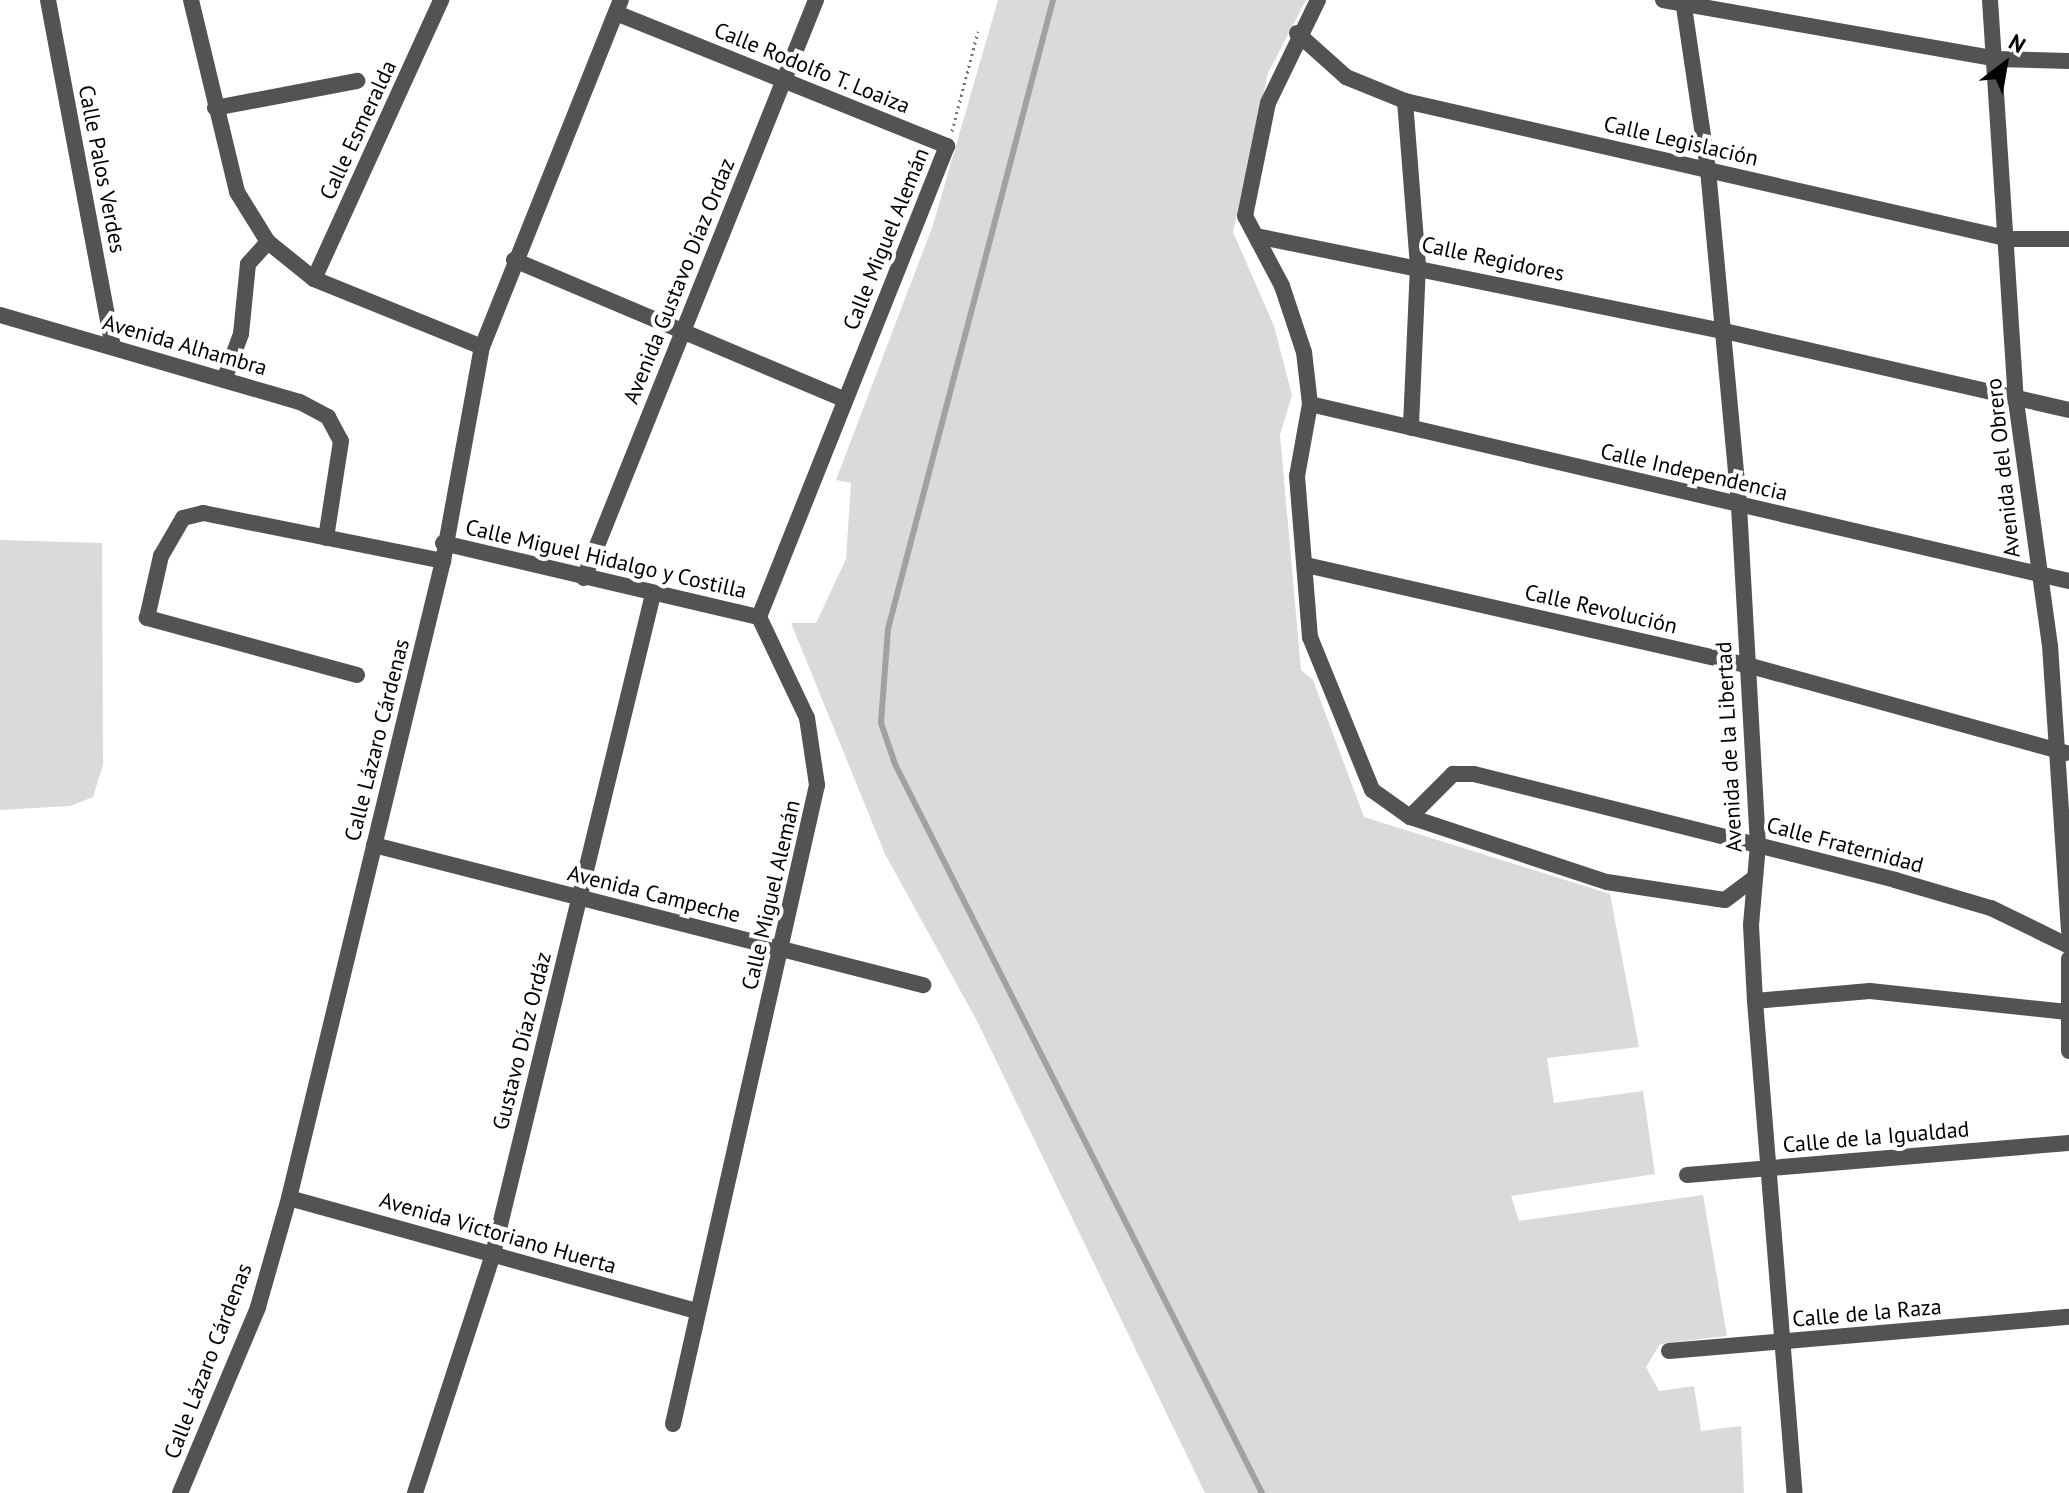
<!DOCTYPE html>
<meta charset="utf-8">
<style>
body{margin:0}
#map{position:relative;width:2069px;height:1493px;overflow:hidden;background:#fff;font-family:"PT Sans",sans-serif}
div>[style]{position:absolute}
.green>*{inset:0;background:#dadada}
.stream>*{height:6px;margin:-3px;padding:0 3px;transform-origin:3px;border-radius:3px;background:#a1a1a1}
.path>*{height:3px;margin-top:-1.5px;transform-origin:0;background:repeating-linear-gradient(90deg,#757575 0 2px,transparent 0 6px)}
.street>*{height:16px;margin:-8px;padding:0 8px;transform-origin:8px;border-radius:8px;background:#535353}
span{translate:-50% -50%;white-space:nowrap;text-align:center;line-height:1.15;-webkit-text-stroke:8px #fff;paint-order:stroke}
.street-label{font-size:22px;color:#000}
.north{position:absolute;left:1965px;top:24px;width:80px;height:80px;-webkit-text-stroke:6px #fff;paint-order:stroke;rotate:31deg;font-size:22px;font-weight:700;line-height:32px;text-align:center;color:#000}
.north::after{content:'';display:block;margin:auto;width:28px;height:36px;background:#000;clip-path:polygon(50% 0,100% 100%,50% 72%,0 100%)}
</style>
<div id="map">
<div class="green">
<div style="clip-path:polygon(998px 0,1306px 0,1268px 73px,1233px 232px,1274px 326px,1292px 395px,1280px 435px,1301px 670px,1313px 680px,1364px 817px,1610px 894px,1639px 1047px,1547px 1058px,1554px 1103px,1643px 1091px,1655px 1174px,1511px 1196px,1519px 1221px,1703px 1195px,1727px 1336px,1660px 1344px,1646px 1367px,1659px 1391px,1694px 1386px,1701px 1431px,1741px 1426px,1744px 1493px,1205px 1493px,977px 1021px,885px 854px,791px 623px,816px 623px,846px 559px,851px 483px,836px 480px,933px 225px)"></div>
<div style="clip-path:polygon(0 540px,102px 543px,103px 765px,93px 797px,70px 806px,0 810px)"></div>
</div>
<div class="stream">
<div style="left:1053px;top:0;width:650px;rotate:104.7deg"></div>
<div style="left:888px;top:629px;width:94px;rotate:94.3deg"></div>
<div style="left:881px;top:723px;width:43px;rotate:71.1deg"></div>
<div style="left:895px;top:764px;width:816px;rotate:63.28deg"></div>
</div>
<div class="path">
<div style="left:952px;top:131px;width:103px;rotate:-75.4deg"></div>
</div>
<div class="street">
<div style="left:48px;top:0;width:353px;rotate:79.4deg"></div>
<div style="left:191px;top:0;width:197px;rotate:76.5deg"></div>
<div style="left:237px;top:192px;width:59px;rotate:58.2deg"></div>
<div style="left:268px;top:242px;width:59px;rotate:38.8deg"></div>
<div style="left:314px;top:279px;width:181px;rotate:22deg"></div>
<div style="left:1318px;top:0;width:114px;rotate:115.9deg"></div>
<div style="left:1268px;top:103px;width:115px;rotate:101.5deg"></div>
<div style="left:1245px;top:216px;width:79px;rotate:62.1deg"></div>
<div style="left:1282px;top:286px;width:70px;rotate:71.6deg"></div>
<div style="left:1304px;top:352px;width:52px;rotate:83.4deg"></div>
<div style="left:1310px;top:404px;width:73px;rotate:100.2deg"></div>
<div style="left:1297px;top:476px;width:162px;rotate:85.4deg"></div>
<div style="left:1310px;top:637px;width:165px;rotate:67.9deg"></div>
<div style="left:1372px;top:790px;width:47px;rotate:35.4deg"></div>
<div style="left:1410px;top:817px;width:207px;rotate:18.3deg"></div>
<div style="left:1607px;top:882px;width:119px;rotate:8.7deg"></div>
<div style="left:1725px;top:900px;width:36px;rotate:-37deg"></div>
<div style="left:1663px;top:0;width:338px;rotate:10deg"></div>
<div style="left:1996px;top:59px;width:73px;rotate:1.6deg"></div>
<div style="left:1683px;top:0;width:172px;rotate:81.6deg"></div>
<div style="left:1708px;top:170px;width:337px;rotate:84.7deg"></div>
<div style="left:1739px;top:506px;width:340px;rotate:86.8deg"></div>
<div style="left:1758px;top:845px;width:80px;rotate:95deg"></div>
<div style="left:1751px;top:925px;width:76px;rotate:87deg"></div>
<div style="left:1755px;top:1001px;width:494px;rotate:85.4deg"></div>
<div style="left:1990px;top:0;width:402px;rotate:86.3deg"></div>
<div style="left:2016px;top:401px;width:246px;rotate:82.1deg"></div>
<div style="left:2050px;top:645px;width:286px;rotate:86.2deg"></div>
<div style="left:616px;top:13px;width:357px;rotate:21.9deg"></div>
<div style="left:947px;top:146px;width:507px;rotate:111.76deg"></div>
<div style="left:759px;top:617px;width:112px;rotate:64.6deg"></div>
<div style="left:807px;top:718px;width:68px;rotate:81.5deg"></div>
<div style="left:817px;top:785px;width:655px;rotate:102.7deg"></div>
<div style="left:1297px;top:33px;width:66px;rotate:41.9deg"></div>
<div style="left:1346px;top:77px;width:64px;rotate:22.1deg"></div>
<div style="left:1405px;top:101px;width:621px;rotate:12.85deg"></div>
<div style="left:2010px;top:239px;width:59px"></div>
<div style="left:1405px;top:101px;width:165px;rotate:85.5deg"></div>
<div style="left:1418px;top:265px;width:163px;rotate:92.5deg"></div>
<div style="left:215px;top:108px;width:145px;rotate:-10.8deg"></div>
<div style="left:1256px;top:236px;width:473px;rotate:11.5deg"></div>
<div style="left:1720px;top:330px;width:358px;rotate:12.9deg"></div>
<div style="left:514px;top:260px;width:359px;rotate:22.9deg"></div>
<div style="left:314px;top:279px;width:307px;rotate:-65.5deg"></div>
<div style="left:0;top:315px;width:312px;rotate:16.2deg"></div>
<div style="left:300px;top:402px;width:32px;rotate:28deg"></div>
<div style="left:328px;top:417px;width:27px;rotate:62deg"></div>
<div style="left:341px;top:441px;width:98px;rotate:98.8deg"></div>
<div style="left:224px;top:380px;width:49px;rotate:-69.7deg"></div>
<div style="left:241px;top:334px;width:70px;rotate:-84.3deg"></div>
<div style="left:248px;top:264px;width:30px;rotate:-48deg"></div>
<div style="left:1310px;top:404px;width:779px;rotate:13.13deg"></div>
<div style="left:443px;top:543px;width:325px;rotate:13.2deg"></div>
<div style="left:1306px;top:565px;width:452px;rotate:12.8deg"></div>
<div style="left:1747px;top:665px;width:331px;rotate:15.4deg"></div>
<div style="left:584px;top:578px;width:623px;rotate:-68.13deg"></div>
<div style="left:357px;top:675px;width:218px;rotate:-164.8deg"></div>
<div style="left:147px;top:618px;width:64px;rotate:-77.3deg"></div>
<div style="left:161px;top:556px;width:44px;rotate:-59.9deg"></div>
<div style="left:183px;top:518px;width:21px;rotate:-14deg"></div>
<div style="left:203px;top:513px;width:245px;rotate:11.3deg"></div>
<div style="left:1410px;top:817px;width:61px;rotate:-45deg"></div>
<div style="left:1453px;top:774px;width:21px"></div>
<div style="left:1474px;top:774px;width:434px;rotate:14.1deg"></div>
<div style="left:1895px;top:880px;width:100px;rotate:16.3deg"></div>
<div style="left:1991px;top:908px;width:87px;rotate:26deg"></div>
<div style="left:374px;top:845px;width:567px;rotate:14.31deg"></div>
<div style="left:2069px;top:959px;width:92px;rotate:90deg"></div>
<div style="left:1755px;top:1001px;width:115px;rotate:-5deg"></div>
<div style="left:1870px;top:991px;width:196px;rotate:6.1deg"></div>
<div style="left:1687px;top:1175px;width:383px;rotate:-4.8deg"></div>
<div style="left:289px;top:1198px;width:420px;rotate:15.5deg"></div>
<div style="left:1669px;top:1351px;width:401px;rotate:-4.9deg"></div>
<div style="left:180px;top:1493px;width:202px;rotate:-67.2deg"></div>
<div style="left:258px;top:1307px;width:113px;rotate:-74.1deg"></div>
<div style="left:289px;top:1198px;width:655px;rotate:-76.41deg"></div>
<div style="left:443px;top:561px;width:218px;rotate:-79.7deg"></div>
<div style="left:482px;top:347px;width:374px;rotate:-68.2deg"></div>
<div style="left:415px;top:1493px;width:251px;rotate:-71.9deg"></div>
<div style="left:493px;top:1254px;width:679px;rotate:-76.37deg"></div>
</div>
<div class="street-label">
<span style="left:812px;top:68px;rotate:22deg">Calle Rodolfo T. Loaiza</span>
<span style="left:358px;top:130px;rotate:-65deg">Calle Esmeralda</span>
<span style="left:1681px;top:141px;rotate:13deg">Calle Legislación</span>
<span style="left:102px;top:169px;rotate:79deg">Calle Palos Verdes</span>
<span style="left:886px;top:239px;rotate:-68deg">Calle Miguel Alemán</span>
<span style="left:1493px;top:259px;rotate:12deg">Calle Regidores</span>
<span style="left:679px;top:281px;rotate:-68deg">Avenida Gustavo Díaz Ordaz</span>
<span style="left:185px;top:345px;rotate:16deg">Avenida Alhambra</span>
<span style="left:2003px;top:468px;rotate:-96deg">Avenida del Obrero</span>
<span style="left:1694px;top:472px;rotate:13deg">Calle Independencia</span>
<span style="left:606px;top:559px;rotate:13deg">Calle Miguel Hidalgo y Costilla</span>
<span style="left:1601px;top:609px;rotate:13deg">Calle Revolución</span>
<span style="left:377px;top:740px;rotate:-76deg">Calle Lázaro Cárdenas</span>
<span style="left:1729px;top:747px;rotate:-93deg">Avenida de la Libertad</span>
<span style="left:1845px;top:845px;rotate:15deg">Calle Fraternidad</span>
<span style="left:654px;top:894px;rotate:14deg">Avenida Campeche</span>
<span style="left:771px;top:895px;rotate:-77deg">Calle Miguel Alemán</span>
<span style="left:522px;top:1041px;rotate:-76deg">Gustavo Díaz Ordáz</span>
<span style="left:1876px;top:1137px;rotate:-5deg">Calle de la Igualdad</span>
<span style="left:498px;top:1233px;rotate:16deg">Avenida Victoriano Huerta</span>
<span style="left:1867px;top:1313px;rotate:-5deg">Calle de la Raza</span>
<span style="left:208px;top:1361px;rotate:-69deg">Calle Lázaro Cárdenas</span>
</div>
<div class="north">N</div>
</div>
